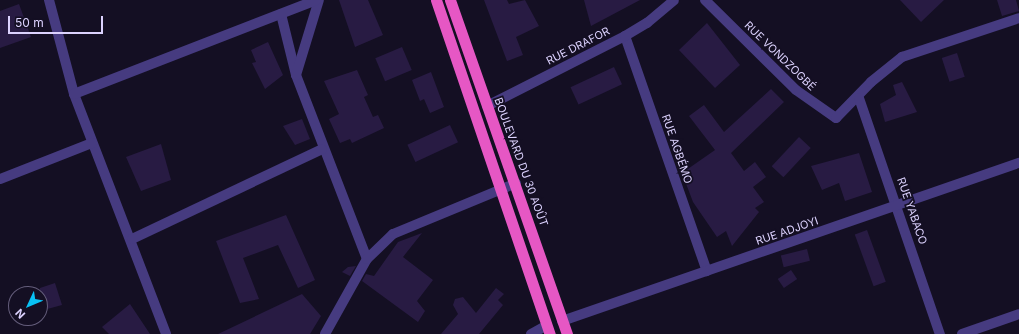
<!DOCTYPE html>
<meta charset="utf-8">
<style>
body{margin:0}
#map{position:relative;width:1019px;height:334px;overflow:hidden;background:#140f23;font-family:Inter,sans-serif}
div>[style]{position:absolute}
.building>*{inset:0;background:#281b43;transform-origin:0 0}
.minor>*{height:10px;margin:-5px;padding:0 5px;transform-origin:5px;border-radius:5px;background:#463b80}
.trunk>*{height:11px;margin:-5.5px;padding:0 5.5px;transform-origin:5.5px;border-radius:5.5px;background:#e657c4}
span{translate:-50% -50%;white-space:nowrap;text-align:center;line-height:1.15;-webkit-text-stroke:3.5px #140f23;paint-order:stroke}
.street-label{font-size:11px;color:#dcd2fe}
.north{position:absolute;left:8px;top:286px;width:40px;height:40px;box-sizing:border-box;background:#140f23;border:1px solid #645d7b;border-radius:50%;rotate:226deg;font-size:11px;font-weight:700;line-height:16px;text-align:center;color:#dcd2fe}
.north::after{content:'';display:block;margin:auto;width:14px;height:18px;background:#08c1f4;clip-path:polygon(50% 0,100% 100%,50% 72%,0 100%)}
.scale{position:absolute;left:8px;top:16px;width:95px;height:18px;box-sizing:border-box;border:2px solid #dcd2fe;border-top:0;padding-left:5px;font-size:12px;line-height:14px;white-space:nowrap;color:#dcd2fe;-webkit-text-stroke:3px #140f23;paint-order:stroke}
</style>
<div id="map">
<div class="building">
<div style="clip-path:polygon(339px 0,368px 0,383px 35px,355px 47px)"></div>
<div style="clip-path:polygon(484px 0,507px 0,509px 4px,525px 0,539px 26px,516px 37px,523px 55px,507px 61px)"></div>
<div style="clip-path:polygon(584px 0,640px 0,591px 26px)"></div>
<div style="clip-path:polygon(900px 0,944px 0,921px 22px)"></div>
<div style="clip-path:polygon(997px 0,1016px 0,1019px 11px,1002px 16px)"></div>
<div style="clip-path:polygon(19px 4px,31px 37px,0 48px,0 11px)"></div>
<div style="clip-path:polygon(707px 23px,740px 65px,715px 88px,679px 50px)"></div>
<div style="clip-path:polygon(268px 42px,283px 75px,265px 89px,252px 63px,256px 62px,251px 50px)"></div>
<div style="left:402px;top:47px;width:25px;height:29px;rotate:67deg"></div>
<div style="left:957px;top:53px;width:25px;height:16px;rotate:72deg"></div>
<div style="left:614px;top:67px;width:19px;height:48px;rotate:65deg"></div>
<div style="clip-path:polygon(357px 70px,368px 95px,364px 97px,373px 117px,378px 115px,384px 128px,352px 143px,350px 139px,340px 143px,329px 119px,339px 114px,324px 81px)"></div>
<div style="clip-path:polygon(431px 72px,444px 107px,430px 113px,424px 99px,420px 101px,412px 80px)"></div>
<div style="clip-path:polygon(902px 82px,917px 112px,885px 122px,880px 104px,896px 95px,893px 85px)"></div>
<div style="clip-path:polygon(771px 89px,784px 102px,731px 153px,744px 171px,755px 162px,766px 177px,753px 187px,764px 202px,755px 208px,759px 212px,732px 246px,726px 231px,717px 237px,693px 202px,682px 173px,715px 150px,689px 116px,704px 105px,724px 132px)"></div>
<div style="clip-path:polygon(302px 119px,310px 139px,295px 145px,283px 126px)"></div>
<div style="left:450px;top:125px;width:19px;height:47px;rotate:65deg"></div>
<div style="left:799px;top:137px;width:16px;height:40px;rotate:43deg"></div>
<div style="clip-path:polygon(161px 144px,171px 180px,141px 191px,126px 157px)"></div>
<div style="clip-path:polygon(859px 153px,872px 192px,845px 201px,839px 183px,822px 190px,811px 166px)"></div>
<div style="clip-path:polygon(286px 215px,315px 280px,298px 288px,278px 245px,243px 258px,259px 299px,240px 303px,216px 241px)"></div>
<div style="left:867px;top:230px;width:55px;height:13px;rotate:70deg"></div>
<div style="clip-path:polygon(422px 233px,403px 257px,433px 280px,417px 301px,425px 311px,418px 322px,362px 281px,366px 274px,374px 276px,398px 242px)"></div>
<div style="left:807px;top:249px;width:12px;height:27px;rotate:76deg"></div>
<div style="clip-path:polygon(356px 266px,350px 276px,342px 272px,348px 267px)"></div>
<div style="left:791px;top:270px;width:11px;height:16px;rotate:56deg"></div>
<div style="clip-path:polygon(55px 283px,62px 305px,40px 311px,40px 288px)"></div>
<div style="clip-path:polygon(496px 288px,504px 294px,498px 300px,503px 305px,479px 334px,441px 334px,458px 314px,453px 305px,455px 299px,463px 297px,476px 313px)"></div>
<div style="clip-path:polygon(302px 294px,321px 316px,310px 334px,218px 334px)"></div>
<div style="clip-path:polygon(130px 304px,150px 334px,109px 334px,102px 327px)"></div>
</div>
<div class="minor">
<div style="left:49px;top:0;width:97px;rotate:75.1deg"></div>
<div style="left:74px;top:94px;width:257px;rotate:69deg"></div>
<div style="left:705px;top:0;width:128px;rotate:44.7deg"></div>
<div style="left:796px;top:90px;width:49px;rotate:35deg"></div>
<div style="left:836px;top:118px;width:50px;rotate:-45.8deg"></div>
<div style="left:871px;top:82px;width:40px;rotate:-39deg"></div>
<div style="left:902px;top:57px;width:123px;rotate:-18.4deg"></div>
<div style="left:281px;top:14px;width:63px;rotate:76.2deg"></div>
<div style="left:296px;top:75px;width:197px;rotate:68.9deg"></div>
<div style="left:625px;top:36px;width:249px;rotate:70.8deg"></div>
<div style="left:296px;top:75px;width:78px;rotate:-73deg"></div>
<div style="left:74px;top:94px;width:260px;rotate:-21.2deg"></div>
<div style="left:859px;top:98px;width:250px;rotate:71.1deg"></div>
<div style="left:487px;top:106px;width:155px;rotate:-26.9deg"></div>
<div style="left:625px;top:36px;width:26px;rotate:-31deg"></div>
<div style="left:647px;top:23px;width:35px;rotate:-40deg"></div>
<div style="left:0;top:179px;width:99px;rotate:-21.4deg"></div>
<div style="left:132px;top:239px;width:210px;rotate:-25.3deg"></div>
<div style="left:562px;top:321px;width:484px;rotate:-19.1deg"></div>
<div style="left:325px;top:334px;width:86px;rotate:-60.8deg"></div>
<div style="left:367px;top:259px;width:36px;rotate:-44deg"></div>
<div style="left:393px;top:234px;width:133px;rotate:-22.5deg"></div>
<div style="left:531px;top:334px;width:18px;rotate:-29deg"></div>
<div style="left:962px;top:334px;width:60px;rotate:-19.3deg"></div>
</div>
<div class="trunk">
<div style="left:436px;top:0;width:353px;rotate:71.2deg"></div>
<div style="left:450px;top:0;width:354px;rotate:70.7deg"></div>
</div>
<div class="street-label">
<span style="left:578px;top:46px;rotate:-27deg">RUE DRAFOR</span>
<span style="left:780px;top:56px;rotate:44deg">RUE VONDZOGBÉ</span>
<span style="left:677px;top:149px;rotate:71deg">RUE AGBÉMO</span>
<span style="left:521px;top:162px;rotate:70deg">BOULEVARD DU 30 AOÛT</span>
<span style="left:912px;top:211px;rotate:71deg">RUE YABACO</span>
<span style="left:787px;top:231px;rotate:-19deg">RUE ADJOYI</span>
</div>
<div class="north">N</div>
<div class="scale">50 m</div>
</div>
